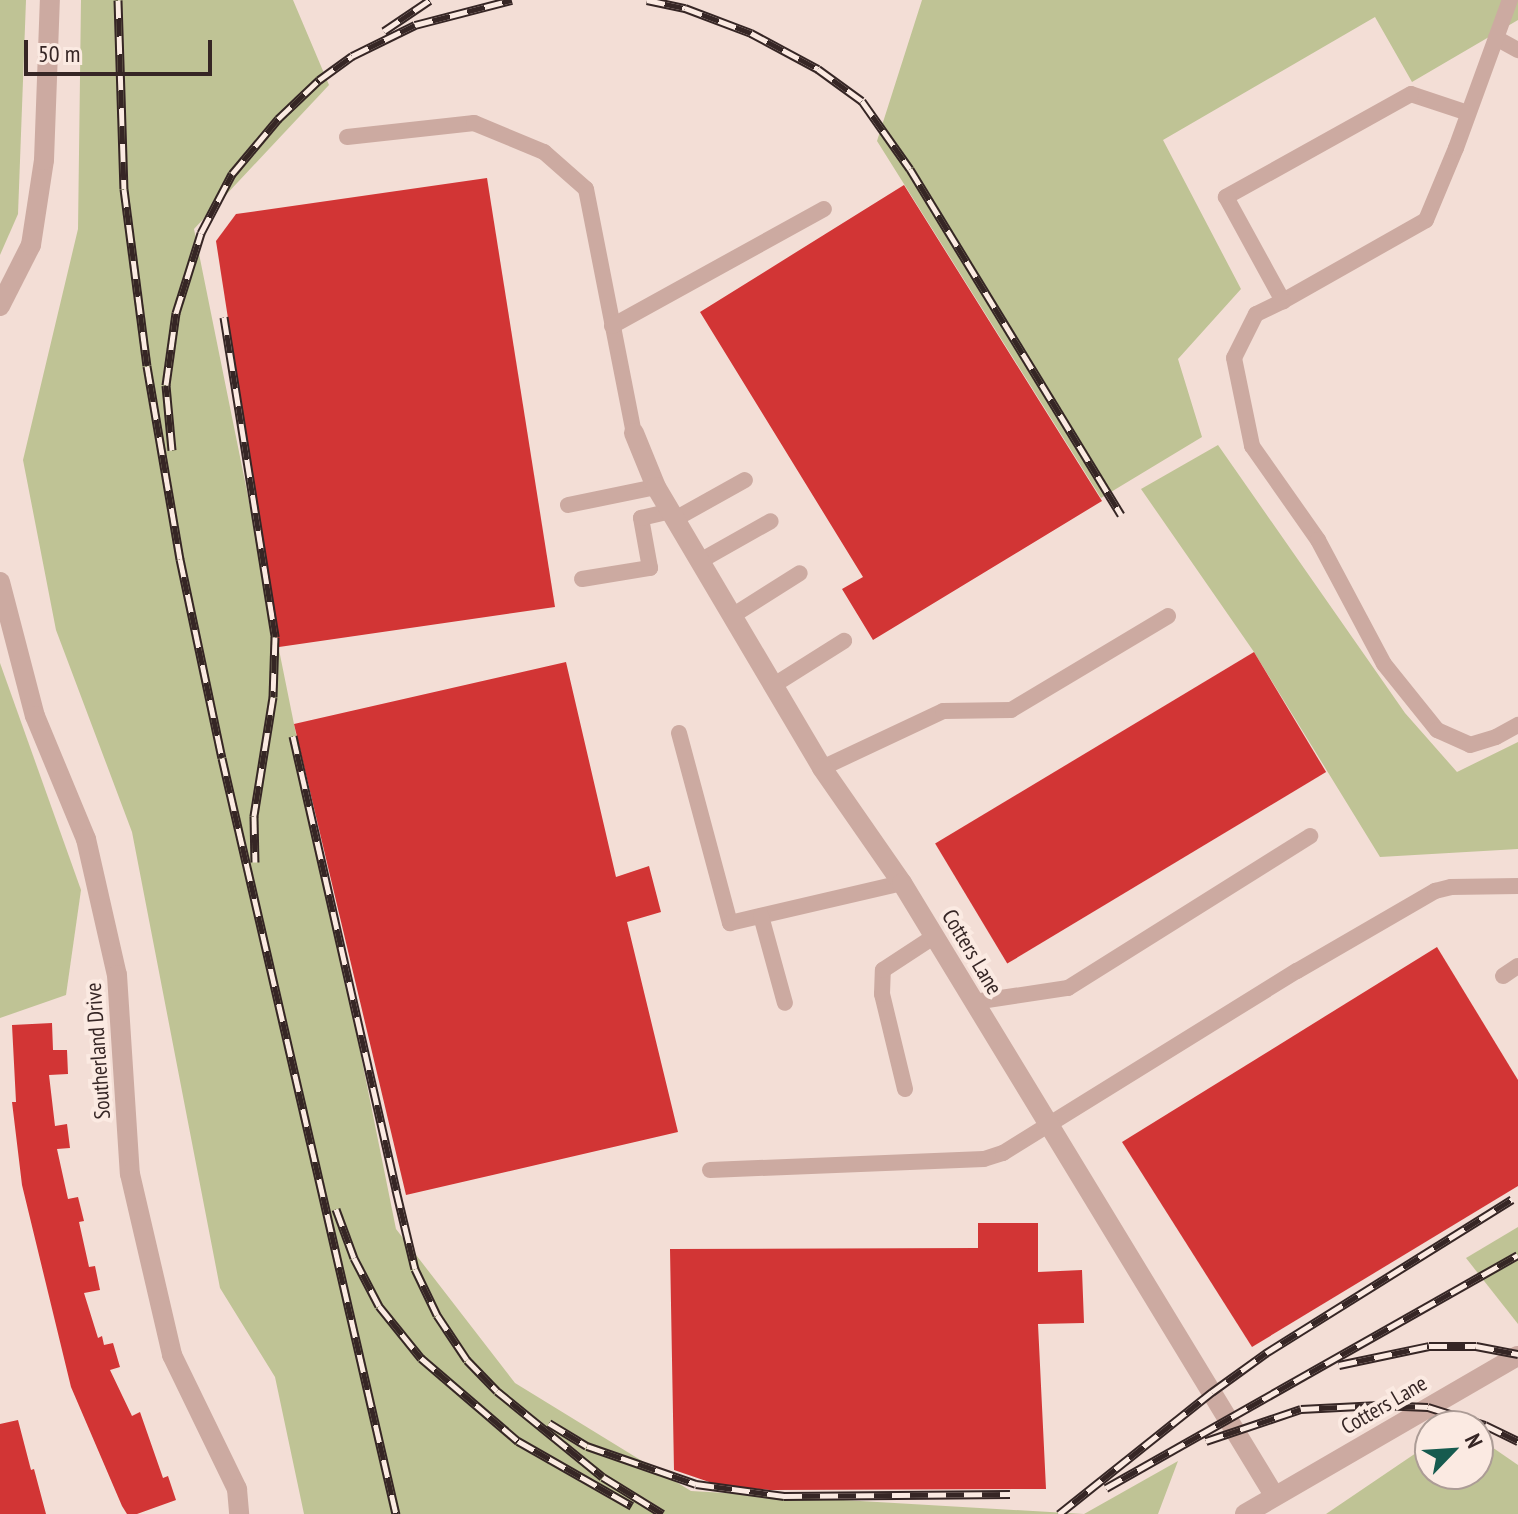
<!DOCTYPE html>
<style>
body{margin:0}
#map{position:relative;width:1518px;height:1514px;overflow:hidden;background:#f3ded6;font-family:"PT Sans Narrow",sans-serif}
div>[style]{position:absolute}
.green>*{inset:0;background:#bfc395}
.building>*{inset:0;background:#d23535;transform-origin:0 0}
.service>*{height:16px;margin:-8px;padding:0 8px;transform-origin:8px;border-radius:8px;background:#ccaaa1}
.minor>*{height:20px;margin:-10px;padding:0 10px;transform-origin:10px;border-radius:10px;background:#ccaaa1}
.rail>*{height:9px;margin-top:-4.5px;transform-origin:0;background:repeating-linear-gradient(90deg,#fbeae2 0 18px,#362625 0 36px);box-sizing:border-box;border-block:2px solid #362625}
span{translate:-50% -50%;white-space:nowrap;text-align:center;line-height:1.15;-webkit-text-stroke:8px #fbeae2;paint-order:stroke}
.street-label{font-size:22px;color:#362625}
.north{position:absolute;left:1414px;top:1410px;width:80px;height:80px;box-sizing:border-box;background:#fbeae2;border:2px solid #ac9c96;border-radius:50%;rotate:65deg;font-size:22px;font-weight:700;line-height:32px;text-align:center;color:#362625}
.north::after{content:'';display:block;margin:auto;width:28px;height:36px;background:#165b4f;clip-path:polygon(50% 0,100% 100%,50% 72%,0 100%)}
.scale{position:absolute;left:24px;top:40px;width:188px;height:36px;box-sizing:border-box;border:4px solid #362625;border-top:0;padding-left:10px;font-size:24px;line-height:28px;white-space:nowrap;color:#362625;-webkit-text-stroke:6px #fbeae2;paint-order:stroke}
</style>
<div id="map">
<div class="green">
<div style="clip-path:polygon(0 0,26px 0,18px 214px,0 255px)"></div>
<div style="clip-path:polygon(81px 0,293px 0,329px 85px,194px 229px,396px 1229px,515px 1383px,691px 1491px,1084px 1514px,1178px 1461px,1158px 1514px,304px 1514px,275px 1377px,220px 1288px,132px 832px,56px 630px,23px 460px,78px 229px)"></div>
<div style="clip-path:polygon(922px 0,1518px 0,1518px 20px,1412px 82px,1375px 17px,1163px 140px,1241px 289px,1178px 359px,1202px 437px,1101px 498px,877px 141px)"></div>
<div style="clip-path:polygon(1218px 445px,1405px 713px,1457px 772px,1518px 742px,1518px 849px,1380px 857px,1254px 652px,1141px 489px)"></div>
<div style="clip-path:polygon(0 663px,81px 890px,66px 995px,0 1018px)"></div>
<div style="clip-path:polygon(1518px 1227px,1518px 1324px,1466px 1258px)"></div>
<div style="clip-path:polygon(1486px 1443px,1518px 1465px,1518px 1514px,1326px 1514px,1416px 1453px,1430px 1451px,1430px 1474px,1478px 1474px,1478px 1444px)"></div>
</div>
<div class="building">
<div style="clip-path:polygon(487px 178px,555px 607px,279px 647px,216px 241px,236px 214px)"></div>
<div style="clip-path:polygon(904px 185px,1102px 501px,873px 640px,842px 589px,863px 577px,700px 312px)"></div>
<div style="left:1254px;top:652px;width:140px;height:372px;rotate:59deg"></div>
<div style="clip-path:polygon(566px 662px,616px 877px,649px 866px,661px 912px,627px 922px,678px 1132px,406px 1195px,294px 724px)"></div>
<div style="clip-path:polygon(1437px 947px,1518px 1080px,1518px 1186px,1252px 1347px,1122px 1142px)"></div>
<div style="clip-path:polygon(52px 1023px,53px 1050px,67px 1050px,68px 1074px,49px 1075px,55px 1126px,67px 1124px,70px 1148px,57px 1149px,68px 1199px,78px 1197px,84px 1221px,79px 1222px,89px 1267px,95px 1266px,100px 1290px,84px 1293px,98px 1338px,102px 1336px,104px 1345px,113px 1343px,120px 1367px,110px 1370px,132px 1416px,140px 1412px,163px 1478px,168px 1476px,176px 1500px,137px 1514px,127px 1514px,122px 1506px,71px 1387px,22px 1185px,12px 1102px,16px 1102px,12px 1025px)"></div>
<div style="clip-path:polygon(978px 1223px,1038px 1223px,1038px 1272px,1082px 1270px,1084px 1323px,1038px 1324px,1046px 1489px,770px 1490px,718px 1485px,674px 1470px,670px 1249px,978px 1248px)"></div>
<div style="clip-path:polygon(18px 1420px,31px 1470px,34px 1469px,46px 1514px,0 1514px,0 1424px)"></div>
</div>
<div class="service">
<div style="left:1496px;top:38px;width:25px;rotate:29deg"></div>
<div style="left:1468px;top:113px;width:60px;rotate:-161.6deg"></div>
<div style="left:1411px;top:94px;width:212px;rotate:150.9deg"></div>
<div style="left:1226px;top:197px;width:119px;rotate:61.3deg"></div>
<div style="left:1283px;top:301px;width:164px;rotate:-29.5deg"></div>
<div style="left:1426px;top:220px;width:78px;rotate:-67.4deg"></div>
<div style="left:1456px;top:148px;width:158px;rotate:-70deg"></div>
<div style="left:347px;top:137px;width:128px;rotate:-6.3deg"></div>
<div style="left:474px;top:123px;width:76px;rotate:22.5deg"></div>
<div style="left:544px;top:152px;width:56px;rotate:41.4deg"></div>
<div style="left:586px;top:189px;width:249px;rotate:78.9deg"></div>
<div style="left:1283px;top:301px;width:30px;rotate:154deg"></div>
<div style="left:1256px;top:314px;width:49px;rotate:116.6deg"></div>
<div style="left:1234px;top:358px;width:90px;rotate:78.4deg"></div>
<div style="left:1252px;top:446px;width:115px;rotate:54.9deg"></div>
<div style="left:1318px;top:540px;width:140px;rotate:62deg"></div>
<div style="left:1384px;top:664px;width:85px;rotate:51.2deg"></div>
<div style="left:1437px;top:730px;width:36px;rotate:24deg"></div>
<div style="left:1470px;top:745px;width:27px;rotate:-17deg"></div>
<div style="left:1496px;top:737px;width:25px;rotate:-29deg"></div>
<div style="left:612px;top:326px;width:242px;rotate:-28.9deg"></div>
<div style="left:568px;top:505px;width:90px;rotate:-11.6deg"></div>
<div style="left:675px;top:519px;width:80px;rotate:-29.1deg"></div>
<div style="left:700px;top:561px;width:81px;rotate:-29.4deg"></div>
<div style="left:582px;top:579px;width:69px;rotate:-9.2deg"></div>
<div style="left:650px;top:568px;width:51px;rotate:-100.2deg"></div>
<div style="left:641px;top:518px;width:31px;rotate:-13deg"></div>
<div style="left:732px;top:616px;width:80px;rotate:-32.3deg"></div>
<div style="left:774px;top:685px;width:83px;rotate:-32.2deg"></div>
<div style="left:679px;top:733px;width:197px;rotate:75deg"></div>
<div style="left:730px;top:923px;width:177px;rotate:-13.1deg"></div>
<div style="left:822px;top:768px;width:134px;rotate:-25.2deg"></div>
<div style="left:943px;top:711px;width:68px;rotate:-0.8deg"></div>
<div style="left:1011px;top:710px;width:183px;rotate:-30.9deg"></div>
<div style="left:761px;top:916px;width:90px;rotate:74.6deg"></div>
<div style="left:1503px;top:976px;width:18px;rotate:-34deg"></div>
<div style="left:974px;top:1002px;width:95px;rotate:-8.5deg"></div>
<div style="left:1068px;top:988px;width:286px;rotate:-32.1deg"></div>
<div style="left:905px;top:1089px;width:98px;rotate:-103.6deg"></div>
<div style="left:882px;top:994px;width:24px;rotate:-88deg"></div>
<div style="left:883px;top:970px;width:62px;rotate:-33.2deg"></div>
<div style="left:710px;top:1170px;width:274px;rotate:-2.3deg"></div>
<div style="left:984px;top:1159px;width:20px;rotate:-18deg"></div>
<div style="left:1003px;top:1153px;width:346px;rotate:-31.8deg"></div>
<div style="left:1297px;top:971px;width:160px;rotate:-30.1deg"></div>
<div style="left:1435px;top:891px;width:16px;rotate:-14deg"></div>
<div style="left:1451px;top:887px;width:67px;rotate:-0.9deg"></div>
</div>
<div class="minor">
<div style="left:0;top:306px;width:68px;rotate:-63.1deg"></div>
<div style="left:31px;top:245px;width:86px;rotate:-81.3deg"></div>
<div style="left:44px;top:160px;width:160px;rotate:-87.9deg"></div>
<div style="left:634px;top:433px;width:58px;rotate:67.8deg"></div>
<div style="left:656px;top:487px;width:326px;rotate:59.4deg"></div>
<div style="left:822px;top:768px;width:140px;rotate:55.2deg"></div>
<div style="left:902px;top:883px;width:716px;rotate:58.71deg"></div>
<div style="left:0;top:582px;width:138px;rotate:75.4deg"></div>
<div style="left:35px;top:716px;width:133px;rotate:67.5deg"></div>
<div style="left:86px;top:839px;width:139px;rotate:77.2deg"></div>
<div style="left:117px;top:975px;width:199px;rotate:86.3deg"></div>
<div style="left:130px;top:1174px;width:186px;rotate:76.9deg"></div>
<div style="left:172px;top:1355px;width:149px;rotate:64.1deg"></div>
<div style="left:237px;top:1489px;width:25px;rotate:85deg"></div>
<div style="left:1245px;top:1514px;width:315px;rotate:-30.1deg"></div>
</div>
<div class="rail">
<div style="left:118px;top:0;width:189px;rotate:88.2deg"></div>
<div style="left:124px;top:189px;width:178px;rotate:82.6deg"></div>
<div style="left:147px;top:366px;width:196px;rotate:80.3deg"></div>
<div style="left:180px;top:559px;width:203px;rotate:78.1deg"></div>
<div style="left:222px;top:758px;width:776px;rotate:77.04deg"></div>
<div style="left:647px;top:0;width:39px;rotate:12deg"></div>
<div style="left:685px;top:8px;width:71px;rotate:20.7deg"></div>
<div style="left:751px;top:33px;width:76px;rotate:28.2deg"></div>
<div style="left:818px;top:69px;width:54px;rotate:36deg"></div>
<div style="left:862px;top:101px;width:83px;rotate:54.8deg"></div>
<div style="left:910px;top:169px;width:405px;rotate:58.6deg"></div>
<div style="left:384px;top:31px;width:55px;rotate:-34deg"></div>
<div style="left:224px;top:317px;width:324px;rotate:80.9deg"></div>
<div style="left:275px;top:637px;width:60px;rotate:91.9deg"></div>
<div style="left:273px;top:697px;width:121px;rotate:99.1deg"></div>
<div style="left:254px;top:816px;width:46px;rotate:88.8deg"></div>
<div style="left:172px;top:450px;width:65px;rotate:-95.3deg"></div>
<div style="left:166px;top:385px;width:73px;rotate:-82.1deg"></div>
<div style="left:176px;top:313px;width:84px;rotate:-72.6deg"></div>
<div style="left:201px;top:233px;width:67px;rotate:-62.3deg"></div>
<div style="left:232px;top:174px;width:72px;rotate:-50.1deg"></div>
<div style="left:278px;top:119px;width:57px;rotate:-43.6deg"></div>
<div style="left:319px;top:80px;width:41px;rotate:-36deg"></div>
<div style="left:352px;top:56px;width:70px;rotate:-26.2deg"></div>
<div style="left:415px;top:25px;width:100px;rotate:-14.5deg"></div>
<div style="left:293px;top:736px;width:466px;rotate:77.2deg"></div>
<div style="left:396px;top:1190px;width:81px;rotate:76.5deg"></div>
<div style="left:415px;top:1269px;width:51px;rotate:64.4deg"></div>
<div style="left:437px;top:1315px;width:54px;rotate:56.3deg"></div>
<div style="left:467px;top:1360px;width:43px;rotate:45.9deg"></div>
<div style="left:497px;top:1391px;width:136px;rotate:39.1deg"></div>
<div style="left:603px;top:1477px;width:70px;rotate:31.7deg"></div>
<div style="left:336px;top:1209px;width:52px;rotate:69.8deg"></div>
<div style="left:354px;top:1258px;width:54px;rotate:62.5deg"></div>
<div style="left:379px;top:1306px;width:67px;rotate:51.1deg"></div>
<div style="left:421px;top:1358px;width:128px;rotate:40.6deg"></div>
<div style="left:518px;top:1441px;width:131px;rotate:29.7deg"></div>
<div style="left:1339px;top:1365px;width:92px;rotate:-11.9deg"></div>
<div style="left:1429px;top:1346px;width:47px"></div>
<div style="left:1476px;top:1346px;width:43px;rotate:10.8deg"></div>
<div style="left:549px;top:1423px;width:44px;rotate:31.2deg"></div>
<div style="left:587px;top:1446px;width:115px;rotate:19.2deg"></div>
<div style="left:696px;top:1484px;width:89px;rotate:7.8deg"></div>
<div style="left:784px;top:1496px;width:226px;rotate:-0.5deg"></div>
<div style="left:1206px;top:1441px;width:100px;rotate:-18.6deg"></div>
<div style="left:1301px;top:1409px;width:78px;rotate:-2.9deg"></div>
<div style="left:1379px;top:1405px;width:49px;rotate:2.3deg"></div>
<div style="left:1428px;top:1407px;width:60px;rotate:17.5deg"></div>
<div style="left:1485px;top:1425px;width:37px;rotate:26deg"></div>
<div style="left:1106px;top:1488px;width:473px;rotate:-29.5deg"></div>
<div style="left:1059px;top:1514px;width:196px;rotate:-38.6deg"></div>
<div style="left:1212px;top:1392px;width:67px;rotate:-35.8deg"></div>
<div style="left:1266px;top:1353px;width:290px;rotate:-32deg"></div>
</div>
<div class="street-label">
<span style="left:972px;top:952px;rotate:59deg">Cotters Lane</span>
<span style="left:98px;top:1051px;rotate:-94deg">Southerland Drive</span>
<span style="left:1384px;top:1405px;rotate:-30deg">Cotters Lane</span>
</div>
<div class="north">N</div>
<div class="scale">50 m</div>
</div>
